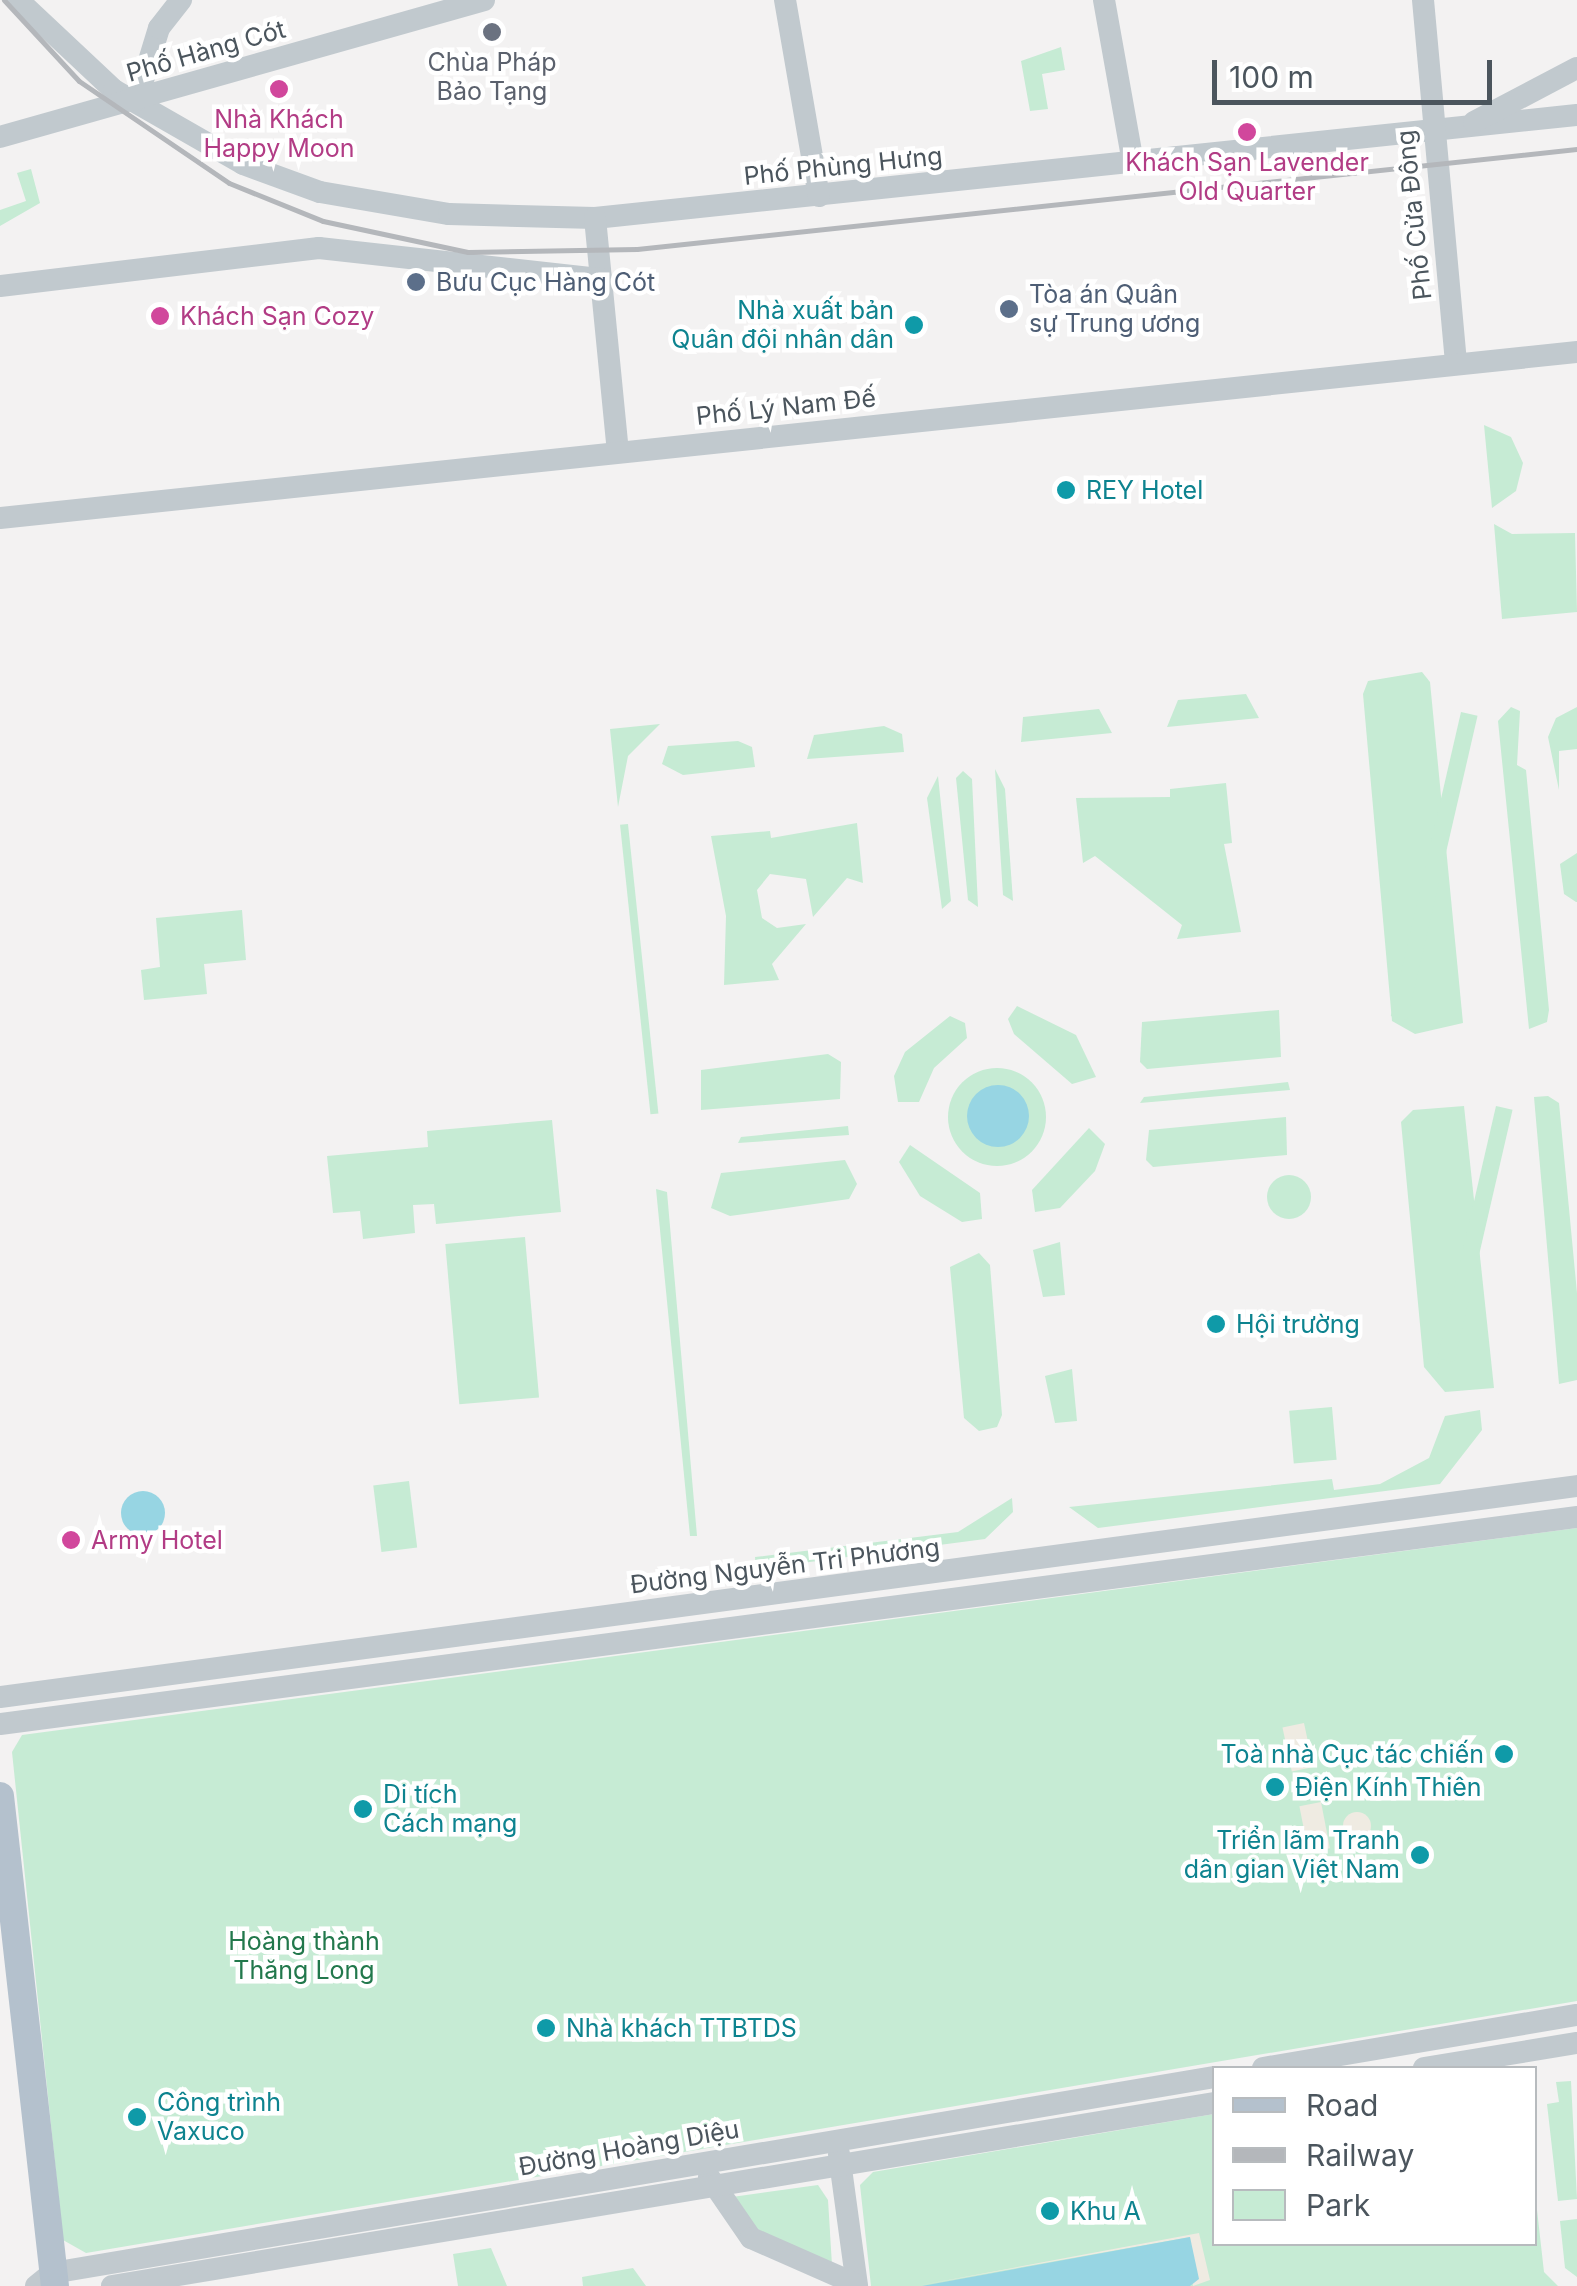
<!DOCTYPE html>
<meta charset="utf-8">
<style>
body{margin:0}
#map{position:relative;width:1577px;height:2286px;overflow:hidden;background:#f3f2f2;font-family:Inter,sans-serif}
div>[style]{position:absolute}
.green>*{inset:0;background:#c6ebd4;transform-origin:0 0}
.round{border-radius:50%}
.sand>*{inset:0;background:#efebe2;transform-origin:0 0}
.water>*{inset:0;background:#97d5e3}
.minor>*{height:22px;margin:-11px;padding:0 11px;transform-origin:11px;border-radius:11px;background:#c1c9ce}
.major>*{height:28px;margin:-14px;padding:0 14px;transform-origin:14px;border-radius:14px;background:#b4c1cd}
.rail>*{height:5px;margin:-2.5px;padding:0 2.5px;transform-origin:2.5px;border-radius:2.5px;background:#b4b7bb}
.dots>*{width:28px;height:28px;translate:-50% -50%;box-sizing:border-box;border:5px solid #fff;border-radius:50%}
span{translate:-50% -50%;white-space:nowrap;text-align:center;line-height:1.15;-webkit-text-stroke:9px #fff;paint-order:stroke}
.street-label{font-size:25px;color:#4b555d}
.worship-label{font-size:25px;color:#5b616d}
.hotel-label{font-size:25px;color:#b23c85}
.left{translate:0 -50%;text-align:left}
.service-label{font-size:25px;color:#4e5e75}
.culture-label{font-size:25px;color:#0d838f}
.right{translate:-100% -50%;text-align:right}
.park-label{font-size:25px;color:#22784c}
.legend{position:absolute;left:1212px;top:2066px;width:325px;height:180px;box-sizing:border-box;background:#fff;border:2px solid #b7bbbe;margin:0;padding:12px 18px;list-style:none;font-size:30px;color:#4b555d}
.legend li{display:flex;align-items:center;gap:20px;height:50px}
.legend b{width:50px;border:2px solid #b7bbbe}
.scale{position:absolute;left:1212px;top:60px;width:280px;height:45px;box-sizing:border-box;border:5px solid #4b555d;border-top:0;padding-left:12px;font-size:30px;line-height:35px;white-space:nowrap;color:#4b555d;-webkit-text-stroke:8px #fff;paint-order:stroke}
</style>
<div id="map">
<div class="green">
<div style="clip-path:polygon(1061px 47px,1065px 70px,1042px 74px,1048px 109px,1030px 111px,1021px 61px)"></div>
<div style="clip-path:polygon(31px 169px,40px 203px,0 226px,0 210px,26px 201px,17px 173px)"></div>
<div style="clip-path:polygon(1484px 425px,1511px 437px,1523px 463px,1516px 491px,1492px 508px)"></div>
<div style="clip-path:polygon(1494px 524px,1512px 534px,1575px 533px,1577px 612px,1502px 619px)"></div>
<div style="clip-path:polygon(1422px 672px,1430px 682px,1463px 1023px,1415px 1034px,1392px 1021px,1363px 694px,1368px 681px)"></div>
<div style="clip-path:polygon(1246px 694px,1259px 718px,1167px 727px,1178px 700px)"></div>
<div style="clip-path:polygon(1511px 707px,1520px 711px,1517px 765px,1526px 770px,1549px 1010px,1547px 1022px,1529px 1029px,1498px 721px)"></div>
<div style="clip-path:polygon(1577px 707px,1577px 749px,1559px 751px,1559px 790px,1548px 737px,1556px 718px)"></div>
<div style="clip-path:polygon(1099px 709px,1112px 733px,1021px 742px,1023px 717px)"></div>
<div style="left:1461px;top:712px;width:17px;height:312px;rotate:13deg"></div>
<div style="clip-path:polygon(660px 724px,628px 756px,618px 807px,610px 729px)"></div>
<div style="clip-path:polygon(884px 726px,902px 734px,904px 752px,807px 759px,814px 735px)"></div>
<div style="clip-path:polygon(738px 741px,752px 747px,755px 767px,683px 775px,662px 764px,668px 746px)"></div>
<div style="clip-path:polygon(995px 769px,1005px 789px,1013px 901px,1003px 895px)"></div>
<div style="clip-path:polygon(963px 771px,972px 779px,978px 907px,968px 900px,956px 778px)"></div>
<div style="clip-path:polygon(938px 776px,951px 901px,942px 909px,927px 798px)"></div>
<div style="clip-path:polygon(1226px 783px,1232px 843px,1224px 844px,1241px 932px,1177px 939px,1182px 925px,1095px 856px,1083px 863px,1076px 798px,1170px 797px,1170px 789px)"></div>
<div style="clip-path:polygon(857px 823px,863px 883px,847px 878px,813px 917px,806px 879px,770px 874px,757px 890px,762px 918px,777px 928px,806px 924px,772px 964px,779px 980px,724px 985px,726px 916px,711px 836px,770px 831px,771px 838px)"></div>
<div style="left:628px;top:824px;width:291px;height:8px;rotate:84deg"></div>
<div style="clip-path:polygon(1577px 853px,1577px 902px,1576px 902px,1564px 894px,1560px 864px)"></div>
<div style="clip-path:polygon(242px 910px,246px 960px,204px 964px,207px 994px,144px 1000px,141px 970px,160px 967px,156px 918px)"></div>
<div style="clip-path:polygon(1017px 1006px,1076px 1035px,1096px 1077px,1072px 1084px,1014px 1034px,1008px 1019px)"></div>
<div style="clip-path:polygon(1279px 1010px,1281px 1057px,1147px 1069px,1140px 1062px,1142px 1022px)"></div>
<div style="clip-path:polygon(950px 1016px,965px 1023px,967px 1038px,934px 1068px,919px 1102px,898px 1102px,894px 1076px,905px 1052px)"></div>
<div style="clip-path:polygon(828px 1054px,841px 1062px,840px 1099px,701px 1110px,701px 1070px)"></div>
<div class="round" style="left:948px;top:1068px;width:98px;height:98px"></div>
<div style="clip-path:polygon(1288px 1082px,1290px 1090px,1140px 1103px,1144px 1097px)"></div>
<div style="clip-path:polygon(1548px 1096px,1559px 1103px,1577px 1293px,1577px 1380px,1559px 1384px,1534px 1097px)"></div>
<div style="clip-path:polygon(1464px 1106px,1494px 1388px,1445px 1392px,1424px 1367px,1401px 1122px,1413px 1110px)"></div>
<div style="left:1496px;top:1106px;width:17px;height:259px;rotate:13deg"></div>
<div style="clip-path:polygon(1286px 1117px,1287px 1155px,1153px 1167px,1146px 1160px,1149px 1130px)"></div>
<div style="clip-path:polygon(552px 1120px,561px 1212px,436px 1224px,434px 1204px,413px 1205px,415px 1233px,363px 1239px,360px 1211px,333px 1213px,327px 1156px,428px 1147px,427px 1131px)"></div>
<div style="clip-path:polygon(848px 1126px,849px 1135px,738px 1143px,741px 1137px)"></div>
<div style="clip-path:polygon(1089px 1128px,1105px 1144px,1095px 1171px,1060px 1208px,1035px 1212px,1032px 1190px)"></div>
<div style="clip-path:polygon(910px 1145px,980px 1193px,982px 1219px,962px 1222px,920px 1196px,899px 1162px)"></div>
<div style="clip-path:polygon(845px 1160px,857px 1184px,849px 1199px,730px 1216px,711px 1208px,721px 1173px)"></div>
<div class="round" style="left:1267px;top:1175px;width:44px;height:44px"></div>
<div style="clip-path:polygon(656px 1189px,667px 1192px,697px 1536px,690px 1536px)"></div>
<div style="left:525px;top:1237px;width:161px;height:80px;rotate:85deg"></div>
<div style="clip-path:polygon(1060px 1242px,1065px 1295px,1043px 1297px,1033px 1250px)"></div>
<div style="clip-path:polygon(979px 1253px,990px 1265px,1002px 1415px,997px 1427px,979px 1431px,964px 1418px,950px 1267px)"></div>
<div style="clip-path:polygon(1072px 1369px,1077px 1421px,1055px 1423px,1045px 1376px)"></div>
<div style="left:1332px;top:1407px;width:53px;height:43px;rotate:85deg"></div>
<div style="clip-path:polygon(1480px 1410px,1482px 1430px,1440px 1484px,1098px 1528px,1069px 1507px,1332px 1479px,1334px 1490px,1380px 1484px,1429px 1458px,1445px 1416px)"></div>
<div style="left:409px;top:1481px;width:67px;height:36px;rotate:83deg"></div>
<div style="clip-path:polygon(1012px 1498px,1013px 1512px,985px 1539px,756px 1569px,755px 1557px,958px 1532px)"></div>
<div style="clip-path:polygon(1577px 1528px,1577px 2001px,86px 2253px,63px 2240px,12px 1752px,22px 1735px)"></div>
<div style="clip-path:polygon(1571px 2081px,1577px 2199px,1558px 2201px,1547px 2104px,1559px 2102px,1556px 2082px)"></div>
<div style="clip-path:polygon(1214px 2114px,1214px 2244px,1534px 2244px,1535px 2192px,1544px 2272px,1558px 2286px,871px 2286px,860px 2185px,873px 2172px)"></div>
<div style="clip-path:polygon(818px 2185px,828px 2200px,832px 2265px,779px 2245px,735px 2212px,732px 2197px)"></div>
<div style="clip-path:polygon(1577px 2219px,1577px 2277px,1565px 2268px,1560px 2221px)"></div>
<div style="clip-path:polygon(491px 2248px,507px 2286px,458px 2286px,453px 2254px)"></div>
<div style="clip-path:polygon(633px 2268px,646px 2286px,583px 2286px,582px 2277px)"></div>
</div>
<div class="sand">
<div style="left:1304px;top:1723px;width:45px;height:22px;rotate:78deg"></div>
<div style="left:1321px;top:1802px;width:47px;height:22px;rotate:79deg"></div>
<div class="round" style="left:1343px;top:1812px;width:28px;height:28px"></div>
<div style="clip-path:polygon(1199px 2233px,1210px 2280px,1193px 2286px,1190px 2237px,916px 2286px)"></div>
</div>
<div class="water">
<div class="round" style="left:967px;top:1085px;width:62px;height:62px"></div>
<div class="round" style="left:121px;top:1491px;width:44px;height:44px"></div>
<div style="clip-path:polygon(1190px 2237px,1199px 2279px,1190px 2286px,922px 2286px)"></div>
</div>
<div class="minor">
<div style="left:18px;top:0;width:132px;rotate:43.2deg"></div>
<div style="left:114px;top:90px;width:149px;rotate:29.8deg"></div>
<div style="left:243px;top:164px;width:82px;rotate:20deg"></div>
<div style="left:320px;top:192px;width:131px;rotate:9.7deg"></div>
<div style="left:449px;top:214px;width:146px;rotate:1.6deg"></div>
<div style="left:595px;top:218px;width:987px;rotate:-5.99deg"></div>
<div style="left:785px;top:0;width:199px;rotate:80.2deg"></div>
<div style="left:1104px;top:0;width:166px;rotate:79.9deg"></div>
<div style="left:1423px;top:0;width:365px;rotate:84.8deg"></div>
<div style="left:137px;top:100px;width:75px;rotate:-73deg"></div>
<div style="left:159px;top:28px;width:36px;rotate:-52deg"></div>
<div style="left:1474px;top:122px;width:116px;rotate:-27.7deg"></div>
<div style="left:0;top:137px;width:503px;rotate:-15.8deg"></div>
<div style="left:595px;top:218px;width:235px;rotate:84.4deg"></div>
<div style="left:0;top:286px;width:321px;rotate:-6.8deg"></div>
<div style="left:319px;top:248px;width:284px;rotate:6.3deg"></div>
<div style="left:0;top:518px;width:1586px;rotate:-6.01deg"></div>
<div style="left:0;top:1697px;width:1591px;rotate:-7.62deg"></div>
<div style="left:0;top:1724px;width:1591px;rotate:-7.48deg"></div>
<div style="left:1263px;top:2068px;width:318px;rotate:-9.6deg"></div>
<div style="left:1424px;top:2068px;width:155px;rotate:-9.3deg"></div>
<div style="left:839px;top:2154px;width:133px;rotate:82.2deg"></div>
<div style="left:709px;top:2177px;width:74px;rotate:55.5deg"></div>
<div style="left:751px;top:2238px;width:115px;rotate:23.7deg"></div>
<div style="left:36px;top:2286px;width:21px;rotate:-39deg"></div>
<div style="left:52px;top:2273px;width:1178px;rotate:-9.57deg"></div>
<div style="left:112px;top:2286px;width:1117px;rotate:-9.43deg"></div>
</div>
<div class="major">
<div style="left:0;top:1796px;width:493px;rotate:83.6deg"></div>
</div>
<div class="rail">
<div style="left:4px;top:0;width:110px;rotate:47.2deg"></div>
<div style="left:79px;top:81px;width:181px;rotate:34.2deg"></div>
<div style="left:229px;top:183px;width:101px;rotate:22deg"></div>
<div style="left:323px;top:221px;width:148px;rotate:12.1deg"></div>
<div style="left:468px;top:252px;width:169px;rotate:-1deg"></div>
<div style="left:637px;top:249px;width:945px;rotate:-6.07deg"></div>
</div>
<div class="dots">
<div style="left:492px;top:32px;background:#6b7280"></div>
<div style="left:279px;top:89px;background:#d1479c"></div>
<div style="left:1247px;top:132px;background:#d1479c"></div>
<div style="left:416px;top:282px;background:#5c6f8a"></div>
<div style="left:1009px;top:309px;background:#5c6f8a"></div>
<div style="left:160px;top:316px;background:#d1479c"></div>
<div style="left:914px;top:325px;background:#0f9aa8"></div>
<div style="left:1066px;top:490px;background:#0f9aa8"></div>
<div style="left:1216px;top:1324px;background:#0f9aa8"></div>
<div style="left:71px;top:1540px;background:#d1479c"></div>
<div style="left:1504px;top:1754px;background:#0f9aa8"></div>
<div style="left:1275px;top:1787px;background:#0f9aa8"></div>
<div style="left:363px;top:1809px;background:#0f9aa8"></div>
<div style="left:1420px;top:1855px;background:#0f9aa8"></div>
<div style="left:546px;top:2028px;background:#0f9aa8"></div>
<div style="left:137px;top:2117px;background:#0f9aa8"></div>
<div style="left:1050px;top:2211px;background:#0f9aa8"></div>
</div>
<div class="street-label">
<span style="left:206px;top:51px;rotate:-16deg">Phố Hàng Cót</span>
<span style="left:843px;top:166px;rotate:-6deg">Phố Phùng Hưng</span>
<span style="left:1414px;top:215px;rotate:-96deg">Phố Cửa Đông</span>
<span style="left:786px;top:407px;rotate:-6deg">Phố Lý Nam Đế</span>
<span style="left:785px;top:1566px;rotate:-7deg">Đường Nguyễn Tri Phương</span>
<span style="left:629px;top:2148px;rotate:-10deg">Đường Hoàng Diệu</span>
</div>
<div class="worship-label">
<span style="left:492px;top:77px">Chùa Pháp<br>Bảo Tạng</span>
</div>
<div class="hotel-label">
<span style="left:279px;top:134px">Nhà Khách<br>Happy Moon</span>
<span style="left:1247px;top:177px">Khách Sạn Lavender<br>Old Quarter</span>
<span class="left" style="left:180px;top:316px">Khách Sạn Cozy</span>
<span class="left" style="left:91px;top:1540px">Army Hotel</span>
</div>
<div class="service-label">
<span class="left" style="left:436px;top:282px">Bưu Cục Hàng Cót</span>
<span class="left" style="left:1029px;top:309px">Tòa án Quân<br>sự Trung ương</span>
</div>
<div class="culture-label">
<span class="right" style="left:894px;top:325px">Nhà xuất bản<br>Quân đội nhân dân</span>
<span class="left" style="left:1086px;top:490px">REY Hotel</span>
<span class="left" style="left:1236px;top:1324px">Hội trường</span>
<span class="right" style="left:1484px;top:1754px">Toà nhà Cục tác chiến</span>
<span class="left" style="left:1295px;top:1787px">Điện Kính Thiên</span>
<span class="left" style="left:383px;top:1809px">Di tích<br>Cách mạng</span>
<span class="right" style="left:1400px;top:1855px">Triển lãm Tranh<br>dân gian Việt Nam</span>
<span class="left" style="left:566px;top:2028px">Nhà khách TTBTDS</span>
<span class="left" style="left:157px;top:2117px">Công trình<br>Vaxuco</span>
<span class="left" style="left:1070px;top:2211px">Khu A</span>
</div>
<div class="park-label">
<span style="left:304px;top:1956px">Hoàng thành<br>Thăng Long</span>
</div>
<ul class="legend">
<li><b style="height:12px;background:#b4c1cd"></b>Road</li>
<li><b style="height:12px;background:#b4b7bb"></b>Railway</li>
<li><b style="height:28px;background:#c6ebd4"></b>Park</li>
</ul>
<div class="scale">100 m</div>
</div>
